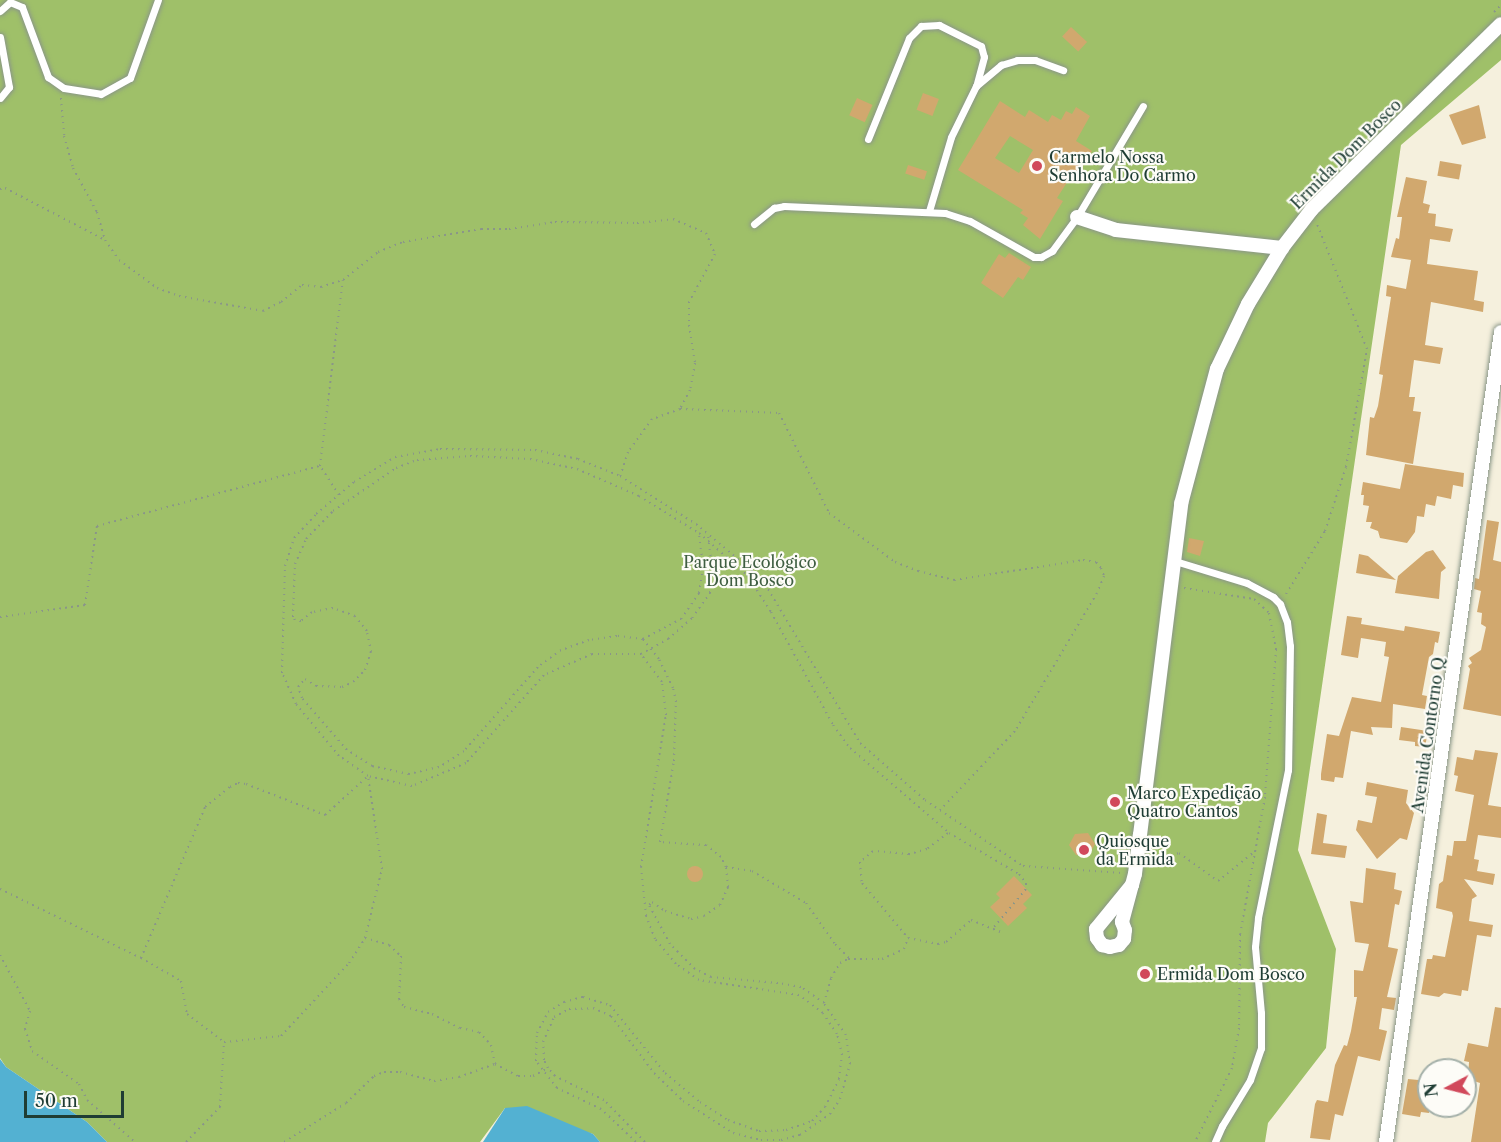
<!DOCTYPE html>
<meta charset="utf-8">
<style>
body{margin:0}
#map{position:relative;width:1501px;height:1142px;overflow:hidden;background:#f5f0dd;font-family:"Libre Caslon Text",serif}
div>[style]{position:absolute}
.green>*{inset:0;background:#9fc069}
.water>*{inset:0;background:#53b1d2}
.building>*{inset:0;background:#d1a86e;transform-origin:0 0}
.round{border-radius:50%}
.path>*{height:2px;margin-top:-1px;transform-origin:0;background:repeating-linear-gradient(90deg,#8a9688 0 1.5px,transparent 0 6px)}
.roads{filter:drop-shadow(0 0 2px #8a9688) drop-shadow(0 0 2px #8a9688)}
.service>*{height:7px;margin:-3.5px;padding:0 3.5px;transform-origin:3.5px;border-radius:3.5px;background:#fff}
.minor>*{height:14px;margin:-7px;padding:0 7px;transform-origin:7px;border-radius:7px;background:#fff}
.dots>*{width:16px;height:16px;translate:-50% -50%;box-sizing:border-box;border:3px solid #fdfcf7;border-radius:50%}
span{translate:-50% -50%;white-space:nowrap;text-align:center;line-height:1.15;-webkit-text-stroke:4.5px #fdfcf7;paint-order:stroke}
.street-label{font-size:16px;color:#1f3d34}
.poi-label{font-size:16px;color:#1f3d34}
.left{translate:0 -50%;text-align:left}
.park-label{font-size:16px;color:#3f5e41}
.north{position:absolute;left:1417px;top:1058px;width:60px;height:60px;box-sizing:border-box;background:#fdfcf7;border:2px solid #a4b0a9;border-radius:50%;rotate:263deg;font-size:16px;font-weight:700;line-height:24px;text-align:center;color:#1f3d34}
.north::after{content:'';display:block;margin:auto;width:21px;height:27px;background:#d1495b;clip-path:polygon(50% 0,100% 100%,50% 72%,0 100%)}
.scale{position:absolute;left:24px;top:1091px;width:100px;height:27px;box-sizing:border-box;border:3px solid #1f3d34;border-top:0;padding-left:8px;font-size:18px;line-height:21px;white-space:nowrap;color:#1f3d34;-webkit-text-stroke:4px #fdfcf7;paint-order:stroke}
</style>
<div id="map">
<div class="green">
<div style="clip-path:polygon(0 0,1501px 0,1501px 60px,1401px 145px,1298px 850px,1336px 949px,1326px 1048px,1268px 1123px,1265px 1142px,600px 1142px,593px 1134px,505px 1108px,480px 1142px,107px 1142px,87px 1122px,6px 1067px,0 1058px)"></div>
</div>
<div class="water">
<div style="clip-path:polygon(0 1059px,6px 1067px,87px 1122px,107px 1142px,0 1142px)"></div>
<div style="clip-path:polygon(527px 1106px,593px 1134px,600px 1142px,483px 1142px,505px 1108px)"></div>
</div>
<div class="building">
<div style="left:1071px;top:27px;width:22px;height:13px;rotate:43deg"></div>
<div style="left:923px;top:93px;width:17px;height:18px;rotate:21deg"></div>
<div style="left:857px;top:98px;width:17px;height:19px;rotate:24deg"></div>
<div style="clip-path:polygon(evenodd,1000px 101px,1025px 117px,1029px 110px,1048px 122px,1052px 115px,1061px 120px,1066px 111px,1072px 114px,1076px 107px,1090px 116px,1076px 141px,1092px 151px,1077px 176px,1073px 173px,1057px 198px,1063px 201px,1040px 239px,1023px 225px,1028px 218px,1020px 213px,1023px 210px,958px 170px,1000px 101px,1010px 136px,1033px 150px,1019px 173px,995px 158px,1010px 136px)"></div>
<div style="clip-path:polygon(1479px 105px,1486px 138px,1462px 145px,1449px 115px)"></div>
<div style="left:1440px;top:161px;width:22px;height:15px;rotate:10deg"></div>
<div style="left:908px;top:165px;width:20px;height:9px;rotate:18deg"></div>
<div style="clip-path:polygon(1406px 177px,1427px 181px,1423px 203px,1430px 205px,1428px 213px,1436px 214px,1435px 226px,1453px 229px,1450px 242px,1430px 239px,1427px 264px,1478px 271px,1474px 300px,1484px 302px,1483px 312px,1431px 302px,1425px 345px,1443px 348px,1440px 364px,1414px 360px,1409px 397px,1415px 397px,1413px 411px,1421px 412px,1413px 464px,1366px 455px,1370px 417px,1374px 418px,1378px 406px,1383px 375px,1379px 374px,1391px 297px,1386px 296px,1387px 285px,1406px 289px,1411px 260px,1391px 257px,1396px 238px,1399px 239px,1402px 217px,1397px 217px)"></div>
<div style="clip-path:polygon(1009px 253px,1031px 267px,1023px 280px,1018px 277px,1003px 298px,981px 283px,999px 254px,1005px 258px)"></div>
<div style="clip-path:polygon(1405px 464px,1464px 473px,1463px 487px,1453px 485px,1451px 499px,1437px 496px,1435px 506px,1426px 504px,1424px 517px,1417px 516px,1415px 532px,1407px 543px,1380px 538px,1378px 531px,1370px 528px,1372px 522px,1366px 522px,1369px 506px,1363px 505px,1364px 495px,1361px 495px,1363px 482px,1400px 489px)"></div>
<div style="clip-path:polygon(1487px 520px,1499px 522px,1493px 560px,1501px 562px,1501px 716px,1463px 709px,1470px 669px,1468px 666px,1472px 663px,1469px 658px,1481px 650px,1486px 627px,1481px 624px,1482px 613px,1477px 612px,1481px 591px,1474px 589px,1475px 578px,1479px 579px)"></div>
<div style="clip-path:polygon(1189px 538px,1204px 541px,1200px 556px,1187px 552px)"></div>
<div style="clip-path:polygon(1433px 550px,1446px 568px,1441px 572px,1439px 599px,1395px 593px,1398px 576px,1426px 552px)"></div>
<div style="clip-path:polygon(1359px 554px,1368px 556px,1396px 580px,1356px 573px)"></div>
<div style="clip-path:polygon(1347px 616px,1362px 618px,1361px 624px,1404px 631px,1405px 626px,1440px 632px,1438px 643px,1435px 642px,1433px 654px,1429px 657px,1422px 695px,1427px 696px,1425px 709px,1393px 704px,1392px 728px,1371px 727px,1373px 735px,1351px 731px,1343px 778px,1335px 777px,1334px 782px,1321px 780px,1321px 774px,1327px 734px,1339px 736px,1352px 697px,1381px 702px,1389px 657px,1384px 656px,1386px 642px,1361px 638px,1358px 658px,1341px 655px)"></div>
<div style="clip-path:polygon(1401px 727px,1428px 731px,1425px 747px,1415px 746px,1415px 742px,1399px 740px)"></div>
<div style="clip-path:polygon(1475px 750px,1498px 753px,1488px 805px,1501px 807px,1501px 838px,1478px 835px,1474px 859px,1479px 860px,1477px 871px,1495px 874px,1493px 885px,1464px 879px,1477px 896px,1472px 899px,1469px 921px,1493px 925px,1491px 937px,1477px 935px,1468px 991px,1462px 990px,1461px 996px,1444px 993px,1439px 997px,1421px 994px,1427px 959px,1432px 959px,1433px 955px,1445px 957px,1453px 916px,1452px 912px,1436px 908px,1439px 884px,1443px 881px,1447px 855px,1452px 856px,1454px 841px,1466px 841px,1474px 795px,1455px 791px,1458px 776px,1454px 775px,1457px 757px,1473px 760px)"></div>
<div style="clip-path:polygon(1367px 782px,1408px 790px,1406px 803px,1414px 813px,1407px 840px,1400px 838px,1377px 859px,1356px 830px,1358px 820px,1372px 823px,1377px 797px,1365px 795px)"></div>
<div style="clip-path:polygon(1317px 813px,1327px 815px,1323px 843px,1347px 846px,1345px 858px,1311px 854px)"></div>
<div style="clip-path:polygon(1088px 833px,1095px 844px,1089px 855px,1076px 855px,1069px 845px,1075px 834px)"></div>
<div class="round" style="left:687px;top:866px;width:16px;height:16px"></div>
<div style="clip-path:polygon(1366px 868px,1396px 873px,1394px 889px,1402px 891px,1399px 905px,1395px 904px,1388px 947px,1398px 949px,1387px 997px,1396px 998px,1394px 1010px,1382px 1008px,1379px 1029px,1387px 1031px,1380px 1061px,1358px 1056px,1343px 1116px,1335px 1114px,1330px 1140px,1310px 1138px,1315px 1104px,1317px 1100px,1328px 1102px,1335px 1065px,1344px 1045px,1347px 1046px,1351px 1031px,1357px 997px,1354px 997px,1354px 970px,1363px 971px,1369px 944px,1355px 942px,1350px 901px,1363px 903px)"></div>
<div style="clip-path:polygon(1014px 876px,1032px 895px,1023px 904px,1027px 908px,1008px 926px,990px 907px,1000px 898px,996px 894px)"></div>
<div style="clip-path:polygon(1495px 1007px,1501px 1008px,1501px 1142px,1471px 1142px,1480px 1083px,1468px 1079px,1469px 1062px,1464px 1061px,1468px 1043px,1488px 1047px)"></div>
<div style="clip-path:polygon(1408px 1079px,1429px 1081px,1429px 1113px,1421px 1112px,1420px 1117px,1402px 1114px)"></div>
</div>
<div class="path">
<div style="left:1494px;top:12px;width:10px;rotate:-45deg"></div>
<div style="left:61px;top:98px;width:38px;rotate:85deg"></div>
<div style="left:64px;top:136px;width:33px;rotate:74deg"></div>
<div style="left:73px;top:168px;width:50px;rotate:61.4deg"></div>
<div style="left:97px;top:212px;width:29px;rotate:74deg"></div>
<div style="left:105px;top:240px;width:24px;rotate:55deg"></div>
<div style="left:119px;top:260px;width:47px;rotate:36.4deg"></div>
<div style="left:157px;top:288px;width:23px;rotate:20deg"></div>
<div style="left:179px;top:296px;width:85px;rotate:10.1deg"></div>
<div style="left:263px;top:311px;width:20px;rotate:-27deg"></div>
<div style="left:281px;top:302px;width:27px;rotate:-39deg"></div>
<div style="left:302px;top:285px;width:19px;rotate:6deg"></div>
<div style="left:321px;top:287px;width:23px;rotate:-18deg"></div>
<div style="left:343px;top:280px;width:45px;rotate:-38.7deg"></div>
<div style="left:378px;top:252px;width:27px;rotate:-22deg"></div>
<div style="left:403px;top:242px;width:79px;rotate:-9.5deg"></div>
<div style="left:481px;top:229px;width:28px"></div>
<div style="left:509px;top:229px;width:47px;rotate:-8.7deg"></div>
<div style="left:555px;top:222px;width:82px;rotate:0.7deg"></div>
<div style="left:637px;top:223px;width:36px;rotate:-6deg"></div>
<div style="left:673px;top:219px;width:36px;rotate:23deg"></div>
<div style="left:706px;top:233px;width:23px;rotate:67deg"></div>
<div style="left:715px;top:254px;width:55px;rotate:118.4deg"></div>
<div style="left:689px;top:302px;width:23px;rotate:90deg"></div>
<div style="left:689px;top:325px;width:38px;rotate:81deg"></div>
<div style="left:695px;top:363px;width:27px;rotate:100deg"></div>
<div style="left:690px;top:390px;width:21px;rotate:118deg"></div>
<div style="left:680px;top:409px;width:30px;rotate:160deg"></div>
<div style="left:652px;top:419px;width:41px;rotate:126deg"></div>
<div style="left:628px;top:452px;width:25px;rotate:108deg"></div>
<div style="left:0;top:189px;width:5px;rotate:-11deg"></div>
<div style="left:5px;top:188px;width:113px;rotate:27.5deg"></div>
<div style="left:680px;top:409px;width:99px;rotate:2.3deg"></div>
<div style="left:779px;top:413px;width:112px;rotate:63.4deg"></div>
<div style="left:829px;top:513px;width:82px;rotate:36.6deg"></div>
<div style="left:895px;top:562px;width:25px;rotate:21deg"></div>
<div style="left:918px;top:571px;width:37px;rotate:14deg"></div>
<div style="left:954px;top:580px;width:131px;rotate:-8.8deg"></div>
<div style="left:1083px;top:560px;width:13px;rotate:9deg"></div>
<div style="left:1096px;top:562px;width:8px;rotate:50deg"></div>
<div style="left:1101px;top:568px;width:9px;rotate:69deg"></div>
<div style="left:1104px;top:576px;width:18px;rotate:112deg"></div>
<div style="left:1097px;top:593px;width:161px;rotate:120.7deg"></div>
<div style="left:1015px;top:731px;width:109px;rotate:133.5deg"></div>
<div style="left:339px;top:495px;width:35px;rotate:-123deg"></div>
<div style="left:320px;top:466px;width:187px;rotate:-83deg"></div>
<div style="left:1184px;top:588px;width:71px;rotate:8.9deg"></div>
<div style="left:1254px;top:599px;width:21px;rotate:43deg"></div>
<div style="left:1269px;top:613px;width:37px;rotate:79deg"></div>
<div style="left:1276px;top:649px;width:148px;rotate:94.3deg"></div>
<div style="left:1265px;top:797px;width:139px;rotate:100.3deg"></div>
<div style="left:1240px;top:934px;width:94px;rotate:90.6deg"></div>
<div style="left:1239px;top:1028px;width:41px;rotate:99.9deg"></div>
<div style="left:1232px;top:1068px;width:83px;rotate:116.6deg"></div>
<div style="left:1286px;top:594px;width:74px;rotate:-58.2deg"></div>
<div style="left:1325px;top:531px;width:67px;rotate:-71.8deg"></div>
<div style="left:1346px;top:467px;width:120px;rotate:-79.9deg"></div>
<div style="left:1367px;top:349px;width:135px;rotate:-111.8deg"></div>
<div style="left:0;top:617px;width:86px;rotate:-8deg"></div>
<div style="left:85px;top:605px;width:80px;rotate:-81.4deg"></div>
<div style="left:97px;top:526px;width:231px;rotate:-15.1deg"></div>
<div style="left:643px;top:639px;width:43px;rotate:-27.8deg"></div>
<div style="left:681px;top:619px;width:32px;rotate:-55deg"></div>
<div style="left:699px;top:593px;width:26px;rotate:-81deg"></div>
<div style="left:703px;top:567px;width:34px;rotate:-97deg"></div>
<div style="left:641px;top:654px;width:31px;rotate:-29deg"></div>
<div style="left:668px;top:639px;width:32px;rotate:-41deg"></div>
<div style="left:692px;top:618px;width:31px;rotate:-54deg"></div>
<div style="left:710px;top:593px;width:25px;rotate:-85deg"></div>
<div style="left:712px;top:568px;width:34px;rotate:-97deg"></div>
<div style="left:948px;top:833px;width:26px;rotate:143deg"></div>
<div style="left:927px;top:849px;width:19px;rotate:164deg"></div>
<div style="left:909px;top:854px;width:36px;rotate:-175deg"></div>
<div style="left:873px;top:851px;width:17px;rotate:140deg"></div>
<div style="left:860px;top:862px;width:21px;rotate:85deg"></div>
<div style="left:862px;top:883px;width:72px;rotate:50.1deg"></div>
<div style="left:908px;top:938px;width:31px;rotate:11deg"></div>
<div style="left:938px;top:944px;width:8px;rotate:-14deg"></div>
<div style="left:946px;top:942px;width:33px;rotate:-41deg"></div>
<div style="left:971px;top:920px;width:32px;rotate:22deg"></div>
<div style="left:726px;top:867px;width:26px;rotate:9deg"></div>
<div style="left:752px;top:871px;width:63px;rotate:30.7deg"></div>
<div style="left:806px;top:903px;width:50px;rotate:54.7deg"></div>
<div style="left:835px;top:944px;width:21px;rotate:45deg"></div>
<div style="left:1150px;top:867px;width:32px;rotate:-26deg"></div>
<div style="left:1179px;top:853px;width:48px;rotate:35.7deg"></div>
<div style="left:1218px;top:881px;width:46px;rotate:-38.9deg"></div>
<div style="left:0;top:889px;width:157px;rotate:26.1deg"></div>
<div style="left:141px;top:958px;width:164px;rotate:-67deg"></div>
<div style="left:205px;top:807px;width:32px;rotate:-39deg"></div>
<div style="left:230px;top:787px;width:9px;rotate:-27deg"></div>
<div style="left:238px;top:783px;width:8px;rotate:7deg"></div>
<div style="left:246px;top:784px;width:85px;rotate:21.4deg"></div>
<div style="left:325px;top:815px;width:58px;rotate:-42.2deg"></div>
<div style="left:365px;top:938px;width:25px;rotate:16deg"></div>
<div style="left:389px;top:945px;width:16px;rotate:43deg"></div>
<div style="left:401px;top:956px;width:43px;rotate:92.7deg"></div>
<div style="left:399px;top:999px;width:9px;rotate:58deg"></div>
<div style="left:404px;top:1007px;width:29px;rotate:14deg"></div>
<div style="left:432px;top:1014px;width:31px;rotate:27deg"></div>
<div style="left:460px;top:1028px;width:19px;rotate:12deg"></div>
<div style="left:479px;top:1032px;width:18px;rotate:47deg"></div>
<div style="left:491px;top:1045px;width:19px;rotate:78deg"></div>
<div style="left:0;top:955px;width:64px;rotate:61.8deg"></div>
<div style="left:30px;top:1011px;width:19px;rotate:106deg"></div>
<div style="left:25px;top:1029px;width:23px;rotate:72deg"></div>
<div style="left:32px;top:1051px;width:57px;rotate:35.1deg"></div>
<div style="left:79px;top:1084px;width:18px;rotate:63deg"></div>
<div style="left:87px;top:1100px;width:64px;rotate:41.2deg"></div>
<div style="left:141px;top:958px;width:46px;rotate:29.9deg"></div>
<div style="left:181px;top:981px;width:34px;rotate:80deg"></div>
<div style="left:187px;top:1014px;width:46px;rotate:37.1deg"></div>
<div style="left:224px;top:1042px;width:57px;rotate:-6deg"></div>
<div style="left:281px;top:1036px;width:100px;rotate:-47deg"></div>
<div style="left:349px;top:963px;width:30px;rotate:-57deg"></div>
<div style="left:365px;top:938px;width:71px;rotate:-76.2deg"></div>
<div style="left:382px;top:869px;width:94px;rotate:-98.6deg"></div>
<div style="left:824px;top:1003px;width:26px;rotate:-74deg"></div>
<div style="left:831px;top:978px;width:17px;rotate:-59deg"></div>
<div style="left:840px;top:963px;width:9px;rotate:-27deg"></div>
<div style="left:848px;top:959px;width:34px"></div>
<div style="left:882px;top:959px;width:24px;rotate:-24deg"></div>
<div style="left:904px;top:949px;width:12px;rotate:-70deg"></div>
<div style="left:186px;top:1142px;width:49px;rotate:-45.8deg"></div>
<div style="left:220px;top:1107px;width:65px;rotate:-86.5deg"></div>
<div style="left:284px;top:1142px;width:73px;rotate:-32.2deg"></div>
<div style="left:346px;top:1103px;width:39px;rotate:-44deg"></div>
<div style="left:374px;top:1076px;width:11px;rotate:-22deg"></div>
<div style="left:384px;top:1072px;width:16px"></div>
<div style="left:400px;top:1072px;width:35px;rotate:15deg"></div>
<div style="left:434px;top:1081px;width:25px;rotate:-9deg"></div>
<div style="left:459px;top:1077px;width:38px;rotate:-20deg"></div>
<div style="left:495px;top:1064px;width:26px;rotate:28deg"></div>
<div style="left:518px;top:1076px;width:15px"></div>
<div style="left:533px;top:1076px;width:17px;rotate:-28deg"></div>
<div style="left:636px;top:1142px;width:48px;rotate:-136.7deg"></div>
<div style="left:601px;top:1109px;width:49px;rotate:-154.5deg"></div>
<div style="left:557px;top:1088px;width:34px;rotate:-128deg"></div>
<div style="left:536px;top:1061px;width:28px;rotate:-88deg"></div>
<div style="left:537px;top:1033px;width:24px;rotate:-62deg"></div>
<div style="left:548px;top:1012px;width:19px;rotate:-32deg"></div>
<div style="left:564px;top:1002px;width:20px;rotate:-15deg"></div>
<div style="left:583px;top:997px;width:28px;rotate:17deg"></div>
<div style="left:610px;top:1005px;width:87px;rotate:51deg"></div>
<div style="left:665px;top:1073px;width:45px;rotate:39.6deg"></div>
<div style="left:700px;top:1102px;width:33px;rotate:33deg"></div>
<div style="left:728px;top:1120px;width:33px;rotate:20deg"></div>
<div style="left:759px;top:1131px;width:27px;rotate:-2deg"></div>
<div style="left:786px;top:1130px;width:28px;rotate:-19deg"></div>
<div style="left:812px;top:1121px;width:19px;rotate:-47deg"></div>
<div style="left:825px;top:1107px;width:31px;rotate:-63deg"></div>
<div style="left:839px;top:1079px;width:24px;rotate:-83deg"></div>
<div style="left:842px;top:1055px;width:22px;rotate:-103deg"></div>
<div style="left:837px;top:1034px;width:25px;rotate:-124deg"></div>
<div style="left:823px;top:1013px;width:30px;rotate:-143deg"></div>
<div style="left:799px;top:995px;width:101px;rotate:-171.5deg"></div>
<div style="left:699px;top:980px;width:28px;rotate:-145deg"></div>
<div style="left:676px;top:964px;width:33px;rotate:-130deg"></div>
<div style="left:655px;top:939px;width:25px;rotate:-111deg"></div>
<div style="left:646px;top:916px;width:49px;rotate:-95.8deg"></div>
<div style="left:641px;top:867px;width:154px;rotate:-80.7deg"></div>
<div style="left:666px;top:715px;width:33px;rotate:-97deg"></div>
<div style="left:662px;top:682px;width:35px;rotate:-127deg"></div>
<div style="left:641px;top:654px;width:49px;rotate:180deg"></div>
<div style="left:592px;top:654px;width:52px;rotate:156.4deg"></div>
<div style="left:544px;top:675px;width:118px;rotate:131.6deg"></div>
<div style="left:466px;top:763px;width:59px;rotate:156.9deg"></div>
<div style="left:412px;top:786px;width:45px;rotate:-167.2deg"></div>
<div style="left:368px;top:776px;width:35px;rotate:-145deg"></div>
<div style="left:339px;top:756px;width:67px;rotate:-129.6deg"></div>
<div style="left:296px;top:704px;width:34px;rotate:-114deg"></div>
<div style="left:282px;top:673px;width:107px;rotate:-88.4deg"></div>
<div style="left:285px;top:566px;width:29px;rotate:-72deg"></div>
<div style="left:294px;top:538px;width:33px;rotate:-47deg"></div>
<div style="left:316px;top:514px;width:50px;rotate:-40.1deg"></div>
<div style="left:354px;top:482px;width:48px;rotate:-31.4deg"></div>
<div style="left:395px;top:457px;width:46px;rotate:-10.1deg"></div>
<div style="left:440px;top:449px;width:95px;rotate:0.6deg"></div>
<div style="left:535px;top:450px;width:44px;rotate:11.8deg"></div>
<div style="left:578px;top:459px;width:45px;rotate:22deg"></div>
<div style="left:620px;top:476px;width:90px;rotate:32.3deg"></div>
<div style="left:696px;top:524px;width:86px;rotate:39.8deg"></div>
<div style="left:762px;top:579px;width:191px;rotate:59.1deg"></div>
<div style="left:860px;top:743px;width:86px;rotate:41.2deg"></div>
<div style="left:925px;top:800px;width:118px;rotate:34deg"></div>
<div style="left:1023px;top:866px;width:99px;rotate:4deg"></div>
<div style="left:645px;top:1142px;width:59px;rotate:-134.3deg"></div>
<div style="left:604px;top:1100px;width:55px;rotate:-153.9deg"></div>
<div style="left:555px;top:1076px;width:11px;rotate:-131deg"></div>
<div style="left:548px;top:1068px;width:9px;rotate:-117deg"></div>
<div style="left:544px;top:1060px;width:18px;rotate:-93deg"></div>
<div style="left:543px;top:1042px;width:27px;rotate:-66deg"></div>
<div style="left:554px;top:1017px;width:17px;rotate:-28deg"></div>
<div style="left:569px;top:1009px;width:24px;rotate:-2deg"></div>
<div style="left:593px;top:1008px;width:20px;rotate:24deg"></div>
<div style="left:611px;top:1016px;width:71px;rotate:53deg"></div>
<div style="left:654px;top:1073px;width:40px;rotate:44deg"></div>
<div style="left:683px;top:1101px;width:59px;rotate:32.6deg"></div>
<div style="left:733px;top:1133px;width:29px;rotate:14deg"></div>
<div style="left:761px;top:1140px;width:20px"></div>
<div style="left:781px;top:1140px;width:20px;rotate:-15deg"></div>
<div style="left:800px;top:1135px;width:37px;rotate:-35deg"></div>
<div style="left:830px;top:1114px;width:18px;rotate:-56deg"></div>
<div style="left:840px;top:1099px;width:36px;rotate:-74deg"></div>
<div style="left:850px;top:1064px;width:29px;rotate:-98deg"></div>
<div style="left:846px;top:1035px;width:39px;rotate:-125deg"></div>
<div style="left:824px;top:1003px;width:28px;rotate:-145deg"></div>
<div style="left:801px;top:987px;width:23px;rotate:-170deg"></div>
<div style="left:778px;top:983px;width:67px;rotate:-174.9deg"></div>
<div style="left:711px;top:977px;width:18px;rotate:-153deg"></div>
<div style="left:695px;top:969px;width:35px;rotate:-135deg"></div>
<div style="left:670px;top:944px;width:44px;rotate:-118.3deg"></div>
<div style="left:649px;top:905px;width:4px;rotate:-45deg"></div>
<div style="left:652px;top:902px;width:16px;rotate:35deg"></div>
<div style="left:665px;top:911px;width:27px;rotate:17deg"></div>
<div style="left:691px;top:919px;width:13px;rotate:-13deg"></div>
<div style="left:704px;top:916px;width:19px;rotate:-35deg"></div>
<div style="left:720px;top:905px;width:20px;rotate:-66deg"></div>
<div style="left:728px;top:887px;width:20px;rotate:-96deg"></div>
<div style="left:726px;top:867px;width:11px;rotate:-117deg"></div>
<div style="left:721px;top:857px;width:19px;rotate:-141deg"></div>
<div style="left:706px;top:845px;width:46px;rotate:-176.3deg"></div>
<div style="left:660px;top:842px;width:82px;rotate:-80.2deg"></div>
<div style="left:674px;top:761px;width:59px;rotate:-88.1deg"></div>
<div style="left:676px;top:702px;width:14px;rotate:-102deg"></div>
<div style="left:673px;top:688px;width:32px;rotate:-116deg"></div>
<div style="left:659px;top:659px;width:26px;rotate:-129deg"></div>
<div style="left:643px;top:639px;width:26px;rotate:-173deg"></div>
<div style="left:617px;top:636px;width:28px;rotate:172deg"></div>
<div style="left:589px;top:640px;width:30px;rotate:160deg"></div>
<div style="left:561px;top:650px;width:29px;rotate:144deg"></div>
<div style="left:538px;top:667px;width:112px;rotate:131.4deg"></div>
<div style="left:464px;top:751px;width:30px;rotate:147deg"></div>
<div style="left:439px;top:767px;width:31px;rotate:167deg"></div>
<div style="left:409px;top:774px;width:38px;rotate:-168deg"></div>
<div style="left:372px;top:766px;width:30px;rotate:-147deg"></div>
<div style="left:347px;top:750px;width:69px;rotate:-130.9deg"></div>
<div style="left:302px;top:698px;width:12px;rotate:-110deg"></div>
<div style="left:298px;top:687px;width:11px;rotate:-49deg"></div>
<div style="left:305px;top:679px;width:13px;rotate:32deg"></div>
<div style="left:316px;top:686px;width:26px;rotate:2deg"></div>
<div style="left:342px;top:687px;width:12px;rotate:-24deg"></div>
<div style="left:353px;top:682px;width:17px;rotate:-45deg"></div>
<div style="left:365px;top:670px;width:19px;rotate:-72deg"></div>
<div style="left:371px;top:652px;width:21px;rotate:-101deg"></div>
<div style="left:367px;top:631px;width:19px;rotate:-129deg"></div>
<div style="left:355px;top:616px;width:23px;rotate:-160deg"></div>
<div style="left:333px;top:608px;width:21px;rotate:169deg"></div>
<div style="left:312px;top:612px;width:14px;rotate:141deg"></div>
<div style="left:301px;top:621px;width:6px;rotate:-171deg"></div>
<div style="left:295px;top:620px;width:4px;rotate:-124deg"></div>
<div style="left:293px;top:617px;width:53px;rotate:-87.8deg"></div>
<div style="left:295px;top:564px;width:27px;rotate:-66deg"></div>
<div style="left:306px;top:539px;width:39px;rotate:-46deg"></div>
<div style="left:333px;top:511px;width:76px;rotate:-34.3deg"></div>
<div style="left:396px;top:468px;width:22px;rotate:-21deg"></div>
<div style="left:417px;top:460px;width:53px;rotate:-4.3deg"></div>
<div style="left:470px;top:456px;width:60px;rotate:2.9deg"></div>
<div style="left:530px;top:459px;width:48px;rotate:12deg"></div>
<div style="left:577px;top:469px;width:68px;rotate:23.5deg"></div>
<div style="left:639px;top:496px;width:70px;rotate:31.7deg"></div>
<div style="left:699px;top:533px;width:64px;rotate:41.2deg"></div>
<div style="left:747px;top:575px;width:44px;rotate:57deg"></div>
<div style="left:771px;top:612px;width:129px;rotate:61.2deg"></div>
<div style="left:833px;top:725px;width:29px;rotate:54deg"></div>
<div style="left:850px;top:748px;width:130px;rotate:40.6deg"></div>
<div style="left:949px;top:833px;width:81px;rotate:30.4deg"></div>
<div style="left:1019px;top:874px;width:11px;rotate:52deg"></div>
<div style="left:1026px;top:883px;width:6px;rotate:90deg"></div>
<div style="left:1026px;top:889px;width:50px;rotate:130.1deg"></div>
</div>
<div class="roads">
<div class="service">
<div style="left:0;top:11px;width:13px;rotate:-42deg"></div>
<div style="left:10px;top:2px;width:13px;rotate:23deg"></div>
<div style="left:22px;top:7px;width:75px;rotate:69.6deg"></div>
<div style="left:48px;top:77px;width:19px;rotate:35deg"></div>
<div style="left:64px;top:88px;width:37px;rotate:9deg"></div>
<div style="left:101px;top:94px;width:33px;rotate:-29deg"></div>
<div style="left:130px;top:78px;width:83px;rotate:-70.3deg"></div>
<div style="left:0;top:37px;width:51px;rotate:79.8deg"></div>
<div style="left:9px;top:87px;width:14px;rotate:129deg"></div>
<div style="left:868px;top:139px;width:109px;rotate:-67.9deg"></div>
<div style="left:909px;top:38px;width:17px;rotate:-45deg"></div>
<div style="left:921px;top:26px;width:18px;rotate:-3deg"></div>
<div style="left:939px;top:25px;width:47px;rotate:26.6deg"></div>
<div style="left:981px;top:46px;width:11px;rotate:75deg"></div>
<div style="left:984px;top:57px;width:30px;rotate:105deg"></div>
<div style="left:929px;top:211px;width:77px;rotate:-73.4deg"></div>
<div style="left:951px;top:137px;width:57px;rotate:-63.9deg"></div>
<div style="left:976px;top:86px;width:33px;rotate:-40deg"></div>
<div style="left:1001px;top:65px;width:17px;rotate:-17deg"></div>
<div style="left:1017px;top:60px;width:18px"></div>
<div style="left:1035px;top:60px;width:30px;rotate:20deg"></div>
<div style="left:754px;top:224px;width:26px;rotate:-39deg"></div>
<div style="left:774px;top:208px;width:10px;rotate:-11deg"></div>
<div style="left:784px;top:206px;width:161px;rotate:2.5deg"></div>
<div style="left:945px;top:213px;width:26px;rotate:18deg"></div>
<div style="left:970px;top:221px;width:73px;rotate:29.4deg"></div>
<div style="left:1034px;top:257px;width:7px"></div>
<div style="left:1041px;top:257px;width:13px;rotate:-29deg"></div>
<div style="left:1052px;top:251px;width:42px;rotate:-53.7deg"></div>
<div style="left:1077px;top:217px;width:129px;rotate:-59.3deg"></div>
<div style="left:1175px;top:561px;width:75px;rotate:17deg"></div>
<div style="left:1247px;top:583px;width:30px;rotate:28deg"></div>
<div style="left:1273px;top:597px;width:10px;rotate:45deg"></div>
<div style="left:1280px;top:604px;width:19px;rotate:69deg"></div>
<div style="left:1287px;top:622px;width:24px;rotate:83deg"></div>
<div style="left:1290px;top:646px;width:124px;rotate:90.9deg"></div>
<div style="left:1288px;top:770px;width:151px;rotate:101.5deg"></div>
<div style="left:1258px;top:918px;width:29px;rotate:96deg"></div>
<div style="left:1255px;top:947px;width:66px;rotate:84.8deg"></div>
<div style="left:1261px;top:1013px;width:35px;rotate:90deg"></div>
<div style="left:1261px;top:1048px;width:34px;rotate:109deg"></div>
<div style="left:1250px;top:1080px;width:54px;rotate:121.3deg"></div>
<div style="left:1222px;top:1126px;width:17px;rotate:114deg"></div>
</div>
<div class="minor">
<div style="left:1077px;top:217px;width:41px;rotate:18.4deg"></div>
<div style="left:1116px;top:230px;width:167px;rotate:6.2deg"></div>
<div style="left:1132px;top:885px;width:57px;rotate:129.3deg"></div>
<div style="left:1096px;top:929px;width:9px;rotate:84deg"></div>
<div style="left:1097px;top:938px;width:9px;rotate:54deg"></div>
<div style="left:1102px;top:945px;width:8px;rotate:14deg"></div>
<div style="left:1110px;top:947px;width:9px;rotate:-13deg"></div>
<div style="left:1119px;top:945px;width:8px;rotate:-50deg"></div>
<div style="left:1124px;top:939px;width:9px;rotate:-84deg"></div>
<div style="left:1125px;top:930px;width:9px;rotate:-111deg"></div>
<div style="left:1122px;top:922px;width:38px;rotate:-75deg"></div>
<div style="left:1132px;top:885px;width:11px;rotate:-75deg"></div>
<div style="left:1135px;top:874px;width:39px;rotate:-83deg"></div>
<div style="left:1140px;top:835px;width:334px;rotate:-82.9deg"></div>
<div style="left:1181px;top:504px;width:140px;rotate:-75.1deg"></div>
<div style="left:1217px;top:369px;width:72px;rotate:-64.5deg"></div>
<div style="left:1248px;top:304px;width:66px;rotate:-58.7deg"></div>
<div style="left:1282px;top:248px;width:49px;rotate:-52.4deg"></div>
<div style="left:1312px;top:209px;width:264px;rotate:-44.4deg"></div>
<div style="left:1386px;top:1142px;width:818px;rotate:-81.92deg"></div>
</div>
</div>
<div class="dots">
<div style="left:1037px;top:166px;background:#d1495b"></div>
<div style="left:1115px;top:802px;background:#d1495b"></div>
<div style="left:1084px;top:850px;background:#d1495b"></div>
<div style="left:1145px;top:974px;background:#d1495b"></div>
</div>
<div class="street-label">
<span style="left:1346px;top:154px;rotate:-45deg">Ermida Dom Bosco</span>
<span style="left:1428px;top:735px;rotate:-82deg">Avenida Contorno Q</span>
</div>
<div class="poi-label">
<span class="left" style="left:1049px;top:166px">Carmelo Nossa<br>Senhora Do Carmo</span>
<span class="left" style="left:1127px;top:802px">Marco Expedição<br>Quatro Cantos</span>
<span class="left" style="left:1096px;top:850px">Quiosque<br>da Ermida</span>
<span class="left" style="left:1157px;top:974px">Ermida Dom Bosco</span>
</div>
<div class="park-label">
<span style="left:750px;top:571px">Parque Ecológico<br>Dom Bosco</span>
</div>
<div class="north">N</div>
<div class="scale">50 m</div>
</div>
